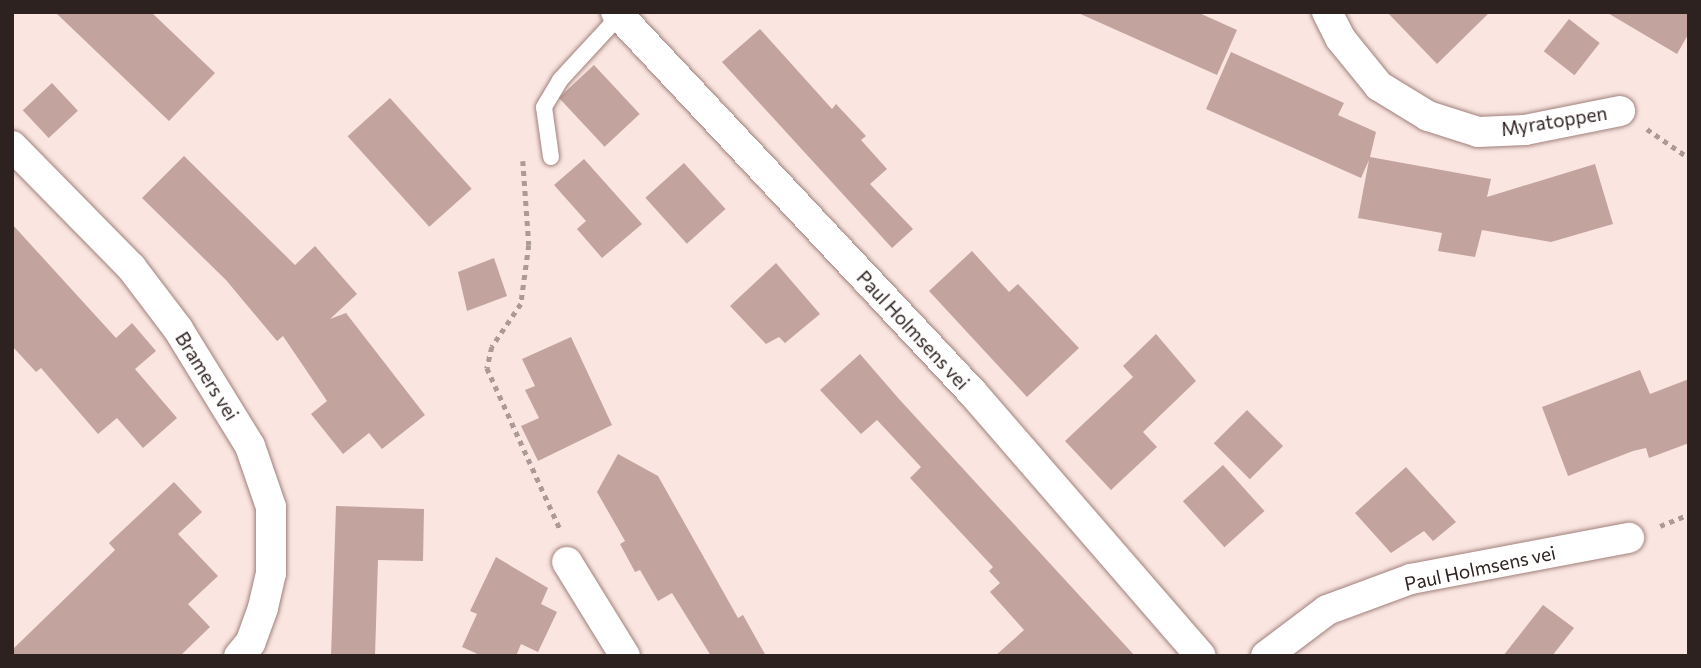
<!DOCTYPE html>
<style>
body{margin:0}
#map{position:relative;width:1701px;height:668px;overflow:hidden;background:#fae5e1;font-family:Commissioner,sans-serif}
div>[style]{position:absolute}
.building>*{inset:0;background:#c3a39d;transform-origin:0 0}
.path>*{height:4.5px;margin-top:-2.25px;transform-origin:0;background:repeating-linear-gradient(90deg,#ac9a97 0 5px,transparent 0 10px)}
.roads{filter:drop-shadow(0 0 2px #a0807b) drop-shadow(0 0 2px #a0807b)}
.lane>*{height:16px;margin:-8px;padding:0 8px;transform-origin:8px;border-radius:8px;background:#fff}
.street>*{height:30px;margin:-15px;padding:0 15px;transform-origin:15px;border-radius:15px;background:#fff}
span{translate:-50% -50%;white-space:nowrap;text-align:center;line-height:1.15;-webkit-text-stroke:5px #fff;paint-order:stroke}
.street-label{font-size:19px;color:#2e2220}
.frame{position:absolute;inset:0;border:14px solid #2e2220;pointer-events:none}
</style>
<div id="map">
<div class="building">
<div style="clip-path:polygon(55px 12px,151px 12px,215px 73px,169px 121px)"></div>
<div style="clip-path:polygon(1076px 12px,1197px 12px,1237px 30px,1217px 75px)"></div>
<div style="clip-path:polygon(1387px 12px,1490px 12px,1437px 64px)"></div>
<div style="clip-path:polygon(1606px 12px,1689px 12px,1689px 33px,1677px 54px)"></div>
<div style="left:1569px;top:19px;width:39px;height:41px;rotate:38deg"></div>
<div style="clip-path:polygon(760px 29px,832px 109px,836px 104px,866px 136px,861px 140px,887px 169px,870px 184px,913px 229px,892px 248px,722px 62px)"></div>
<div style="clip-path:polygon(1231px 52px,1344px 103px,1338px 115px,1376px 132px,1370px 157px,1491px 179px,1487px 197px,1595px 164px,1613px 224px,1551px 242px,1482px 230px,1475px 257px,1438px 251px,1442px 233px,1358px 218px,1369px 160px,1361px 178px,1206px 109px)"></div>
<div style="left:594px;top:65px;width:67px;height:48px;rotate:47deg"></div>
<div style="left:52px;top:83px;width:38px;height:40px;rotate:47deg"></div>
<div style="left:390px;top:98px;width:122px;height:57px;rotate:48deg"></div>
<div style="clip-path:polygon(184px 156px,295px 265px,315px 246px,357px 294px,330px 319px,346px 313px,425px 415px,382px 449px,369px 433px,343px 454px,311px 414px,327px 401px,283px 336px,277px 341px,226px 280px,142px 198px)"></div>
<div style="clip-path:polygon(584px 159px,642px 224px,602px 258px,577px 229px,586px 221px,554px 185px)"></div>
<div style="left:684px;top:163px;width:62px;height:52px;rotate:48deg"></div>
<div style="clip-path:polygon(12px 224px,116px 338px,132px 323px,156px 351px,135px 369px,177px 418px,143px 448px,117px 418px,98px 434px,41px 368px,36px 372px,12px 346px)"></div>
<div style="clip-path:polygon(972px 251px,1009px 292px,1018px 284px,1079px 348px,1027px 397px,929px 291px)"></div>
<div style="clip-path:polygon(494px 258px,507px 296px,467px 311px,458px 272px)"></div>
<div style="clip-path:polygon(776px 263px,820px 314px,785px 343px,779px 337px,766px 344px,730px 306px)"></div>
<div style="clip-path:polygon(1156px 334px,1196px 381px,1143px 432px,1157px 447px,1111px 490px,1065px 441px,1133px 377px,1123px 366px)"></div>
<div style="clip-path:polygon(571px 337px,612px 425px,538px 461px,521px 426px,539px 418px,525px 390px,535px 386px,522px 359px)"></div>
<div style="clip-path:polygon(860px 354px,899px 399px,1135px 656px,995px 656px,1024px 630px,990px 592px,1000px 583px,989px 571px,993px 567px,910px 478px,921px 467px,877px 420px,861px 434px,820px 390px)"></div>
<div style="clip-path:polygon(1640px 370px,1650px 394px,1689px 379px,1689px 443px,1649px 458px,1646px 448px,1633px 451px,1568px 476px,1542px 407px)"></div>
<div style="left:1247px;top:410px;width:51px;height:47px;rotate:45deg"></div>
<div style="clip-path:polygon(618px 454px,658px 476px,738px 618px,743px 615px,766px 656px,711px 656px,672px 593px,658px 601px,640px 570px,635px 572px,620px 544px,625px 541px,597px 492px)"></div>
<div style="left:1223px;top:465px;width:62px;height:54px;rotate:48deg"></div>
<div style="clip-path:polygon(1406px 467px,1456px 522px,1433px 541px,1424px 531px,1391px 553px,1355px 513px)"></div>
<div style="clip-path:polygon(174px 482px,202px 512px,178px 534px,218px 576px,188px 604px,210px 627px,180px 656px,12px 656px,12px 650px,115px 550px,109px 543px)"></div>
<div style="clip-path:polygon(336px 506px,424px 509px,423px 561px,378px 560px,375px 656px,331px 656px)"></div>
<div style="clip-path:polygon(496px 557px,548px 588px,541px 604px,557px 612px,538px 652px,521px 644px,516px 656px,482px 656px,462px 647px,477px 614px,470px 611px)"></div>
<div style="clip-path:polygon(1543px 605px,1574px 628px,1552px 656px,1503px 656px)"></div>
</div>
<div class="path">
<div style="left:1647px;top:129px;width:51px;rotate:34.6deg"></div>
<div style="left:523px;top:161px;width:84px;rotate:85.9deg"></div>
<div style="left:529px;top:245px;width:60px;rotate:97.7deg"></div>
<div style="left:521px;top:304px;width:52px;rotate:124deg"></div>
<div style="left:492px;top:347px;width:22px;rotate:103deg"></div>
<div style="left:487px;top:368px;width:179px;rotate:65.6deg"></div>
<div style="left:1660px;top:526px;width:31px;rotate:-22deg"></div>
</div>
<div class="roads">
<div class="lane">
<div style="left:551px;top:157px;width:50px;rotate:-98deg"></div>
<div style="left:544px;top:107px;width:31px;rotate:-59deg"></div>
<div style="left:560px;top:80px;width:87px;rotate:-47.3deg"></div>
</div>
<div class="street">
<div style="left:616px;top:12px;width:521px;rotate:46.87deg"></div>
<div style="left:972px;top:392px;width:349px;rotate:49.1deg"></div>
<div style="left:1327px;top:12px;width:29px;rotate:63deg"></div>
<div style="left:1340px;top:38px;width:62px;rotate:50.9deg"></div>
<div style="left:1379px;top:86px;width:57px;rotate:31.5deg"></div>
<div style="left:1428px;top:116px;width:52px;rotate:17.7deg"></div>
<div style="left:1478px;top:132px;width:47px;rotate:-2.4deg"></div>
<div style="left:1525px;top:130px;width:97px;rotate:-11.3deg"></div>
<div style="left:12px;top:146px;width:170px;rotate:45.5deg"></div>
<div style="left:131px;top:267px;width:78px;rotate:52.8deg"></div>
<div style="left:178px;top:329px;width:137px;rotate:58.4deg"></div>
<div style="left:250px;top:446px;width:65px;rotate:71deg"></div>
<div style="left:271px;top:507px;width:66px;rotate:90deg"></div>
<div style="left:271px;top:573px;width:36px;rotate:103deg"></div>
<div style="left:263px;top:608px;width:37px;rotate:110deg"></div>
<div style="left:250px;top:643px;width:17px;rotate:130deg"></div>
<div style="left:567px;top:562px;width:110px;rotate:58.3deg"></div>
<div style="left:1266px;top:656px;width:76px;rotate:-37deg"></div>
<div style="left:1327px;top:610px;width:90px;rotate:-20.3deg"></div>
<div style="left:1411px;top:579px;width:222px;rotate:-10.7deg"></div>
</div>
</div>
<div class="street-label">
<span style="left:1554px;top:121px;rotate:-9deg">Myratoppen</span>
<span style="left:913px;top:330px;rotate:47deg">Paul Holmsens vei</span>
<span style="left:207px;top:376px;rotate:58deg">Bramers vei</span>
<span style="left:1480px;top:568px;rotate:-12deg">Paul Holmsens vei</span>
</div>
<div class="frame"></div>
</div>
